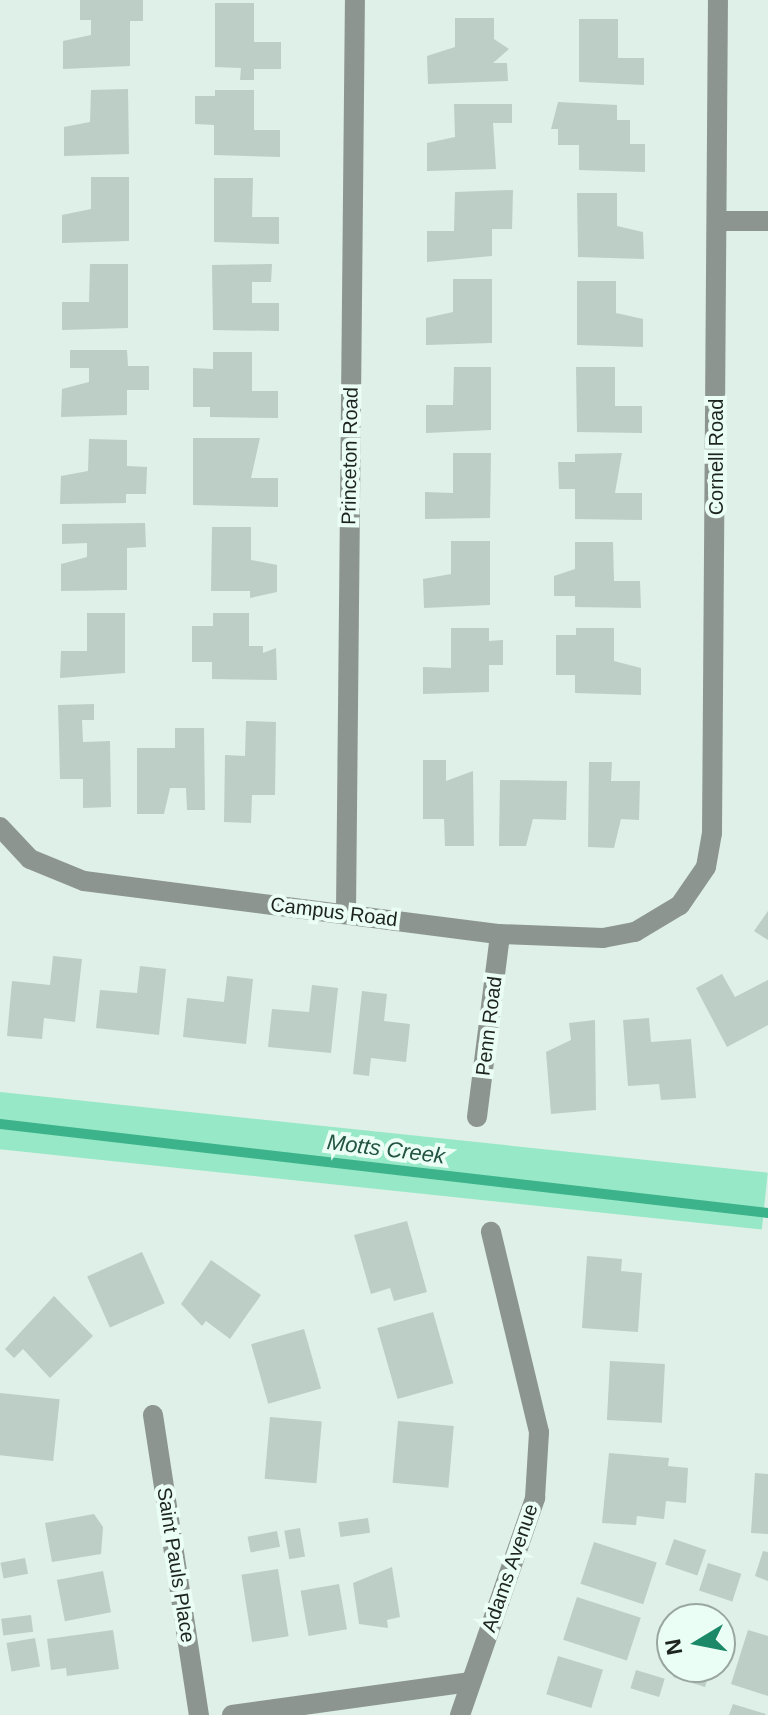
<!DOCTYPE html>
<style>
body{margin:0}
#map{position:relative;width:768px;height:1715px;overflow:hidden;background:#def0e8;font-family:Helvetica,sans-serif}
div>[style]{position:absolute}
.green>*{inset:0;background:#97e8c7;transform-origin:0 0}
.stream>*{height:10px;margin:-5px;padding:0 5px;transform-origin:5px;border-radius:5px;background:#3cb38b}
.building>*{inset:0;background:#bccec6;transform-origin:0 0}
.minor>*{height:20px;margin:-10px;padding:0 10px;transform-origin:10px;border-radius:10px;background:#8d9591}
span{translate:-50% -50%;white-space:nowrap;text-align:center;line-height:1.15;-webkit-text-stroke:8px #ebfef5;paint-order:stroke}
.street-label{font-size:20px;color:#1d2421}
.water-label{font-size:22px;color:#235342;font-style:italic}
.north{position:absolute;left:656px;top:1603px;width:80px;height:80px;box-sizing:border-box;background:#ebfef5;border:2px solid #99a7a0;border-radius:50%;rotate:260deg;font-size:22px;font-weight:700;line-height:32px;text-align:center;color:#1d2421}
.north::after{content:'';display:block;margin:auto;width:28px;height:36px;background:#1b8968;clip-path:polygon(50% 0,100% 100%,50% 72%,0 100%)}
</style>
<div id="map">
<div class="green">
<div style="left:0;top:1092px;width:772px;height:57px;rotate:6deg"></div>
</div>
<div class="stream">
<div style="left:0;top:1124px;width:773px;rotate:6.61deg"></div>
</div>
<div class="building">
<div style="clip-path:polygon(80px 0,143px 0,143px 21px,130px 21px,130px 66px,63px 69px,63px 41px,91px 35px,91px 20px,80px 20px)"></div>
<div style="clip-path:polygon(215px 3px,254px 3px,254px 42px,281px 42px,281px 69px,254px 69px,254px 80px,240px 80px,241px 68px,215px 67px)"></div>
<div style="clip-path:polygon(455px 18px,494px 18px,494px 39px,509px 49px,493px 63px,507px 63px,508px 81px,428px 84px,427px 56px,455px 47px)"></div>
<div style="clip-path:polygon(579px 19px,618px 19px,618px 58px,644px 58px,644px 85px,579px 82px)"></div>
<div style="clip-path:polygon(128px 89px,129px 154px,64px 156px,64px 127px,90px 122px,91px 90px)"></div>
<div style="clip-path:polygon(215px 90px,254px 90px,254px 130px,280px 130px,280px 157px,214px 155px,214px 125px,195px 124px,195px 96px,215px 96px)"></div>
<div style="clip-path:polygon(558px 102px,617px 105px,617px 120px,630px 120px,630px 144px,645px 144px,645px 172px,579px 170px,579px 145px,558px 145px,558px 129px,551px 129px)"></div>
<div style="clip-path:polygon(454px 104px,512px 104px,512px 123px,493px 123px,496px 169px,427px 171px,427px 143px,455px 137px)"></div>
<div style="clip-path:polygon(91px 177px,129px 177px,129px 241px,62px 243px,62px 215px,91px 209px)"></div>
<div style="clip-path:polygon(214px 178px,253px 178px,252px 217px,279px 217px,279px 244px,214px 242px)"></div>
<div style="clip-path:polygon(513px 190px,512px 229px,492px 229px,492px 256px,427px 262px,427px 231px,454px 231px,455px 192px)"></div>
<div style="clip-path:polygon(577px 193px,617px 193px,617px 226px,643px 232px,644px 259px,578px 257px)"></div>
<div style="clip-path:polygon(90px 264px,128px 264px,128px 328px,62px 330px,62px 302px,89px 302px)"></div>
<div style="clip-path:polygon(272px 264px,271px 282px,252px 282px,252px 303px,279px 303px,279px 331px,213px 330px,212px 265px)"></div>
<div style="clip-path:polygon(453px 279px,492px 279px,492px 343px,426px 345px,426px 318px,453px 312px)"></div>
<div style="clip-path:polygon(577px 281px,616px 281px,616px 313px,643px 319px,643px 347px,577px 345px)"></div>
<div style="clip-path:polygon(70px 350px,127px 350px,128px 366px,149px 366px,149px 390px,127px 390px,127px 415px,61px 417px,62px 389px,89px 382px,89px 368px,70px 368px)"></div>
<div style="clip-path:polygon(213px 352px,252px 352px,252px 391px,278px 391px,278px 418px,210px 417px,210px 407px,193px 407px,193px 368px,213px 369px)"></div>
<div style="clip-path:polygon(454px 367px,491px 367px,491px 430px,426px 433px,426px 405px,453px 405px)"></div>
<div style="clip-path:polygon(576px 367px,615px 367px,615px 406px,642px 406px,642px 433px,577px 432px)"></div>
<div style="clip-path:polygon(193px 438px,260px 438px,251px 478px,278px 478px,278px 507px,193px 505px)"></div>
<div style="clip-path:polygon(89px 439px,127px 440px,127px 466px,147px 467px,146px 494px,126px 494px,126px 503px,60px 504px,61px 476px,88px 471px)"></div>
<div style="clip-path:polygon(453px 453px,491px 453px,490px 518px,425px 519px,425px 492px,453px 493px)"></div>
<div style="clip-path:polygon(622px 453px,615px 493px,642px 493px,642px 520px,575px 519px,575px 489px,559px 489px,558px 462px,575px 462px,575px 454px)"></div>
<div style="clip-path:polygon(145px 523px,146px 547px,127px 548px,127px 590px,61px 591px,61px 564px,87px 557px,87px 543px,62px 544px,62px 524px)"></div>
<div style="clip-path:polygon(212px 527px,251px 527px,251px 560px,277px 565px,277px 592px,250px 598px,250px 591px,211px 591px)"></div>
<div style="clip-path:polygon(451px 541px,490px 541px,490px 605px,424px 608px,423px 579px,451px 574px)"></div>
<div style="clip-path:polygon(575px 542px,613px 542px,614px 581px,640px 581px,641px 608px,575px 607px,575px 596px,554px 596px,554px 576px,575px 569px)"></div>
<div style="clip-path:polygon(87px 613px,125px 613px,125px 673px,60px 678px,61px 651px,87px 651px)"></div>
<div style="clip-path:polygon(213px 613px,249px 613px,249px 646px,263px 646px,263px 653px,276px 648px,277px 680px,212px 679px,212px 662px,192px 662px,192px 626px,213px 626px)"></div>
<div style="clip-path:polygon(451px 628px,489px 628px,489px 641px,503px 640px,503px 665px,489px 665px,489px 692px,423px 694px,423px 667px,451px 668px)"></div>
<div style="clip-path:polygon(576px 628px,614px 628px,614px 661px,641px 668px,641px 695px,575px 693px,575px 675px,556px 675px,556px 635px,576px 635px)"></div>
<div style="clip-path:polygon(94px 704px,94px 720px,82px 720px,83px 742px,110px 741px,111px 807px,83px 808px,83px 779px,60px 779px,58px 705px)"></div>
<div style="clip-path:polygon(246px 721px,276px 722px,275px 795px,252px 795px,251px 823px,224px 822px,225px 755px,245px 756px)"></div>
<div style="clip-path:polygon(175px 728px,204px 728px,205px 810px,187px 810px,186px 788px,170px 788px,164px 814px,137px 814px,137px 748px,175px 748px)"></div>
<div style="clip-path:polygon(423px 760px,446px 760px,446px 781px,473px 771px,474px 846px,445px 846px,444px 819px,423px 819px)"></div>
<div style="clip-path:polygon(589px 762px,612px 762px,611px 781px,640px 781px,639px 820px,621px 819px,614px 848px,588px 847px)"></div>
<div style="clip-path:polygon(500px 780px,567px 781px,566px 820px,533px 819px,526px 846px,499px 846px)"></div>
<div style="clip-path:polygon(768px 911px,768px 940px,754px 931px)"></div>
<div style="clip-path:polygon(53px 956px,82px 959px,75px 1022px,44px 1018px,42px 1039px,7px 1036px,12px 981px,50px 985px)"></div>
<div style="clip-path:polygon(140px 966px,166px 969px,159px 1035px,96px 1028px,100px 990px,137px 993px)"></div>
<div style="clip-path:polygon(722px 974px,735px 997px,768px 980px,768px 1025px,727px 1047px,696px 988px)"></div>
<div style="clip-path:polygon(227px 976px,253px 979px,246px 1044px,183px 1037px,187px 998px,224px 1002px)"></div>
<div style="clip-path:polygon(312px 985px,338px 988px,331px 1053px,268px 1047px,272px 1009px,309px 1012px)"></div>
<div style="clip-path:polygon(362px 991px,387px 994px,384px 1021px,410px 1024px,406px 1062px,371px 1058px,369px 1076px,353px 1074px)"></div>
<div style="clip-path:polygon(649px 1018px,651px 1042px,691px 1039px,696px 1098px,661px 1100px,659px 1084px,628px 1086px,623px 1020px)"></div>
<div style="clip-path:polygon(595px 1020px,596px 1110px,551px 1114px,546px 1052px,571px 1040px,569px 1023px)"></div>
<div style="clip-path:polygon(407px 1221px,427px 1292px,394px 1301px,390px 1288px,371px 1294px,354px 1235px)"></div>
<div style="left:142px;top:1252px;width:56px;height:60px;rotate:66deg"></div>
<div style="clip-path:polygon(587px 1256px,622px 1259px,621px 1271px,642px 1273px,638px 1332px,582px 1328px)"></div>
<div style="clip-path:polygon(211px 1260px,261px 1295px,230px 1339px,206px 1321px,202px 1326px,181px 1304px)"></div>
<div style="clip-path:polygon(54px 1296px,93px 1336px,50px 1378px,23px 1349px,14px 1358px,5px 1349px)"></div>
<div style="left:433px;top:1312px;width:74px;height:58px;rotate:74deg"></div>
<div style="left:304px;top:1329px;width:62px;height:55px;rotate:74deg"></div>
<div style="left:610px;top:1361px;width:55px;height:59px;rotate:3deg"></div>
<div style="left:0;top:1393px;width:60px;height:62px;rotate:6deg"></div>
<div style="left:270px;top:1417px;width:52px;height:62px;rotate:5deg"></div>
<div style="left:398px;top:1421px;width:56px;height:62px;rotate:5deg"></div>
<div style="clip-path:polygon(609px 1453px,669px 1458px,668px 1466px,688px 1468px,686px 1503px,666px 1501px,664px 1519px,637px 1516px,636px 1525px,602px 1523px)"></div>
<div style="clip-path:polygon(755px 1473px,768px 1474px,768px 1534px,751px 1533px)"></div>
<div style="clip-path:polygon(94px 1514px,103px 1527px,101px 1554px,52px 1562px,45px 1523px)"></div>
<div style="left:368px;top:1518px;width:15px;height:30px;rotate:82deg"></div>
<div style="left:300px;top:1528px;width:29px;height:16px;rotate:80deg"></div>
<div style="left:277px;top:1531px;width:16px;height:30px;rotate:79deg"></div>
<div style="left:674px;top:1539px;width:34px;height:27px;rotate:19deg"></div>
<div style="left:594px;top:1542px;width:66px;height:44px;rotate:18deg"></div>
<div style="clip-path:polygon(763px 1551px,768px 1552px,768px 1581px,755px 1576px)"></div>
<div style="left:25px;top:1558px;width:16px;height:25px;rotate:79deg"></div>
<div style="left:708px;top:1563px;width:35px;height:29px;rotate:18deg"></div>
<div style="clip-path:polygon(392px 1567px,400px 1617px,387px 1620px,388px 1628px,359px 1624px,353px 1583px)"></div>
<div style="left:278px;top:1569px;width:68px;height:37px;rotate:81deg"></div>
<div style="left:103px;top:1571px;width:42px;height:47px;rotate:79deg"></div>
<div style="left:339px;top:1584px;width:46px;height:39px;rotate:80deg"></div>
<div style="left:577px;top:1597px;width:67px;height:45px;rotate:18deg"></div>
<div style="left:31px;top:1615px;width:17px;height:30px;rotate:83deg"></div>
<div style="clip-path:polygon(113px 1630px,119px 1669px,67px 1676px,66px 1668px,51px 1670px,47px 1639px)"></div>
<div style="clip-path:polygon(748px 1630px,768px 1636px,768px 1696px,731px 1684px)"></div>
<div style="left:35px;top:1638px;width:29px;height:29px;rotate:80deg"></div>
<div style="left:558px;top:1656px;width:47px;height:40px;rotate:17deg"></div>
<div style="clip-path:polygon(676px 1667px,711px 1667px,705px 1687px,673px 1677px)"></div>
<div style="left:636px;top:1670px;width:30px;height:19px;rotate:17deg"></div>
<div style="clip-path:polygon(733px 1704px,766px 1714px,765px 1715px,729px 1715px)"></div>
</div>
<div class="minor">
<div style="left:717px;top:221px;width:51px"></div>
<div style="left:0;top:827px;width:44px;rotate:46.8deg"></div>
<div style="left:30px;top:859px;width:58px;rotate:22.2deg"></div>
<div style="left:84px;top:881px;width:419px;rotate:7.3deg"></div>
<div style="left:500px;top:934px;width:103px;rotate:2.2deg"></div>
<div style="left:603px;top:938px;width:33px;rotate:-11deg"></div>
<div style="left:635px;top:932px;width:52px;rotate:-31deg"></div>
<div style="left:680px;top:905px;width:46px;rotate:-55.6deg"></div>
<div style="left:706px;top:867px;width:35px;rotate:-80deg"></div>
<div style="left:712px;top:833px;width:833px;rotate:-89.59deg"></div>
<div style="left:346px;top:913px;width:913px;rotate:-89.44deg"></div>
<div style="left:477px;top:1117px;width:184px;rotate:-82.8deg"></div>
<div style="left:153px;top:1415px;width:304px;rotate:81.3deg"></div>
<div style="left:232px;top:1715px;width:241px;rotate:-7.9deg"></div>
<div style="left:460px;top:1715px;width:230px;rotate:-70.9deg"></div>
<div style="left:535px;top:1498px;width:66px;rotate:-86.5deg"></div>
<div style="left:539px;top:1432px;width:206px;rotate:-103.5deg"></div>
</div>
<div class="street-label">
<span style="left:350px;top:456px;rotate:-89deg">Princeton Road</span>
<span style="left:716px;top:457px;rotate:-90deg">Cornell Road</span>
<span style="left:334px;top:912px;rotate:7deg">Campus Road</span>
<span style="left:489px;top:1026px;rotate:-83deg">Penn Road</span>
<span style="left:176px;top:1565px;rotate:81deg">Saint Pauls Place</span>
<span style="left:510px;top:1568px;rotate:-71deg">Adams Avenue</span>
</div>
<div class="water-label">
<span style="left:386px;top:1149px;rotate:7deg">Motts Creek</span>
</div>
<div class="north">N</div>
</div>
